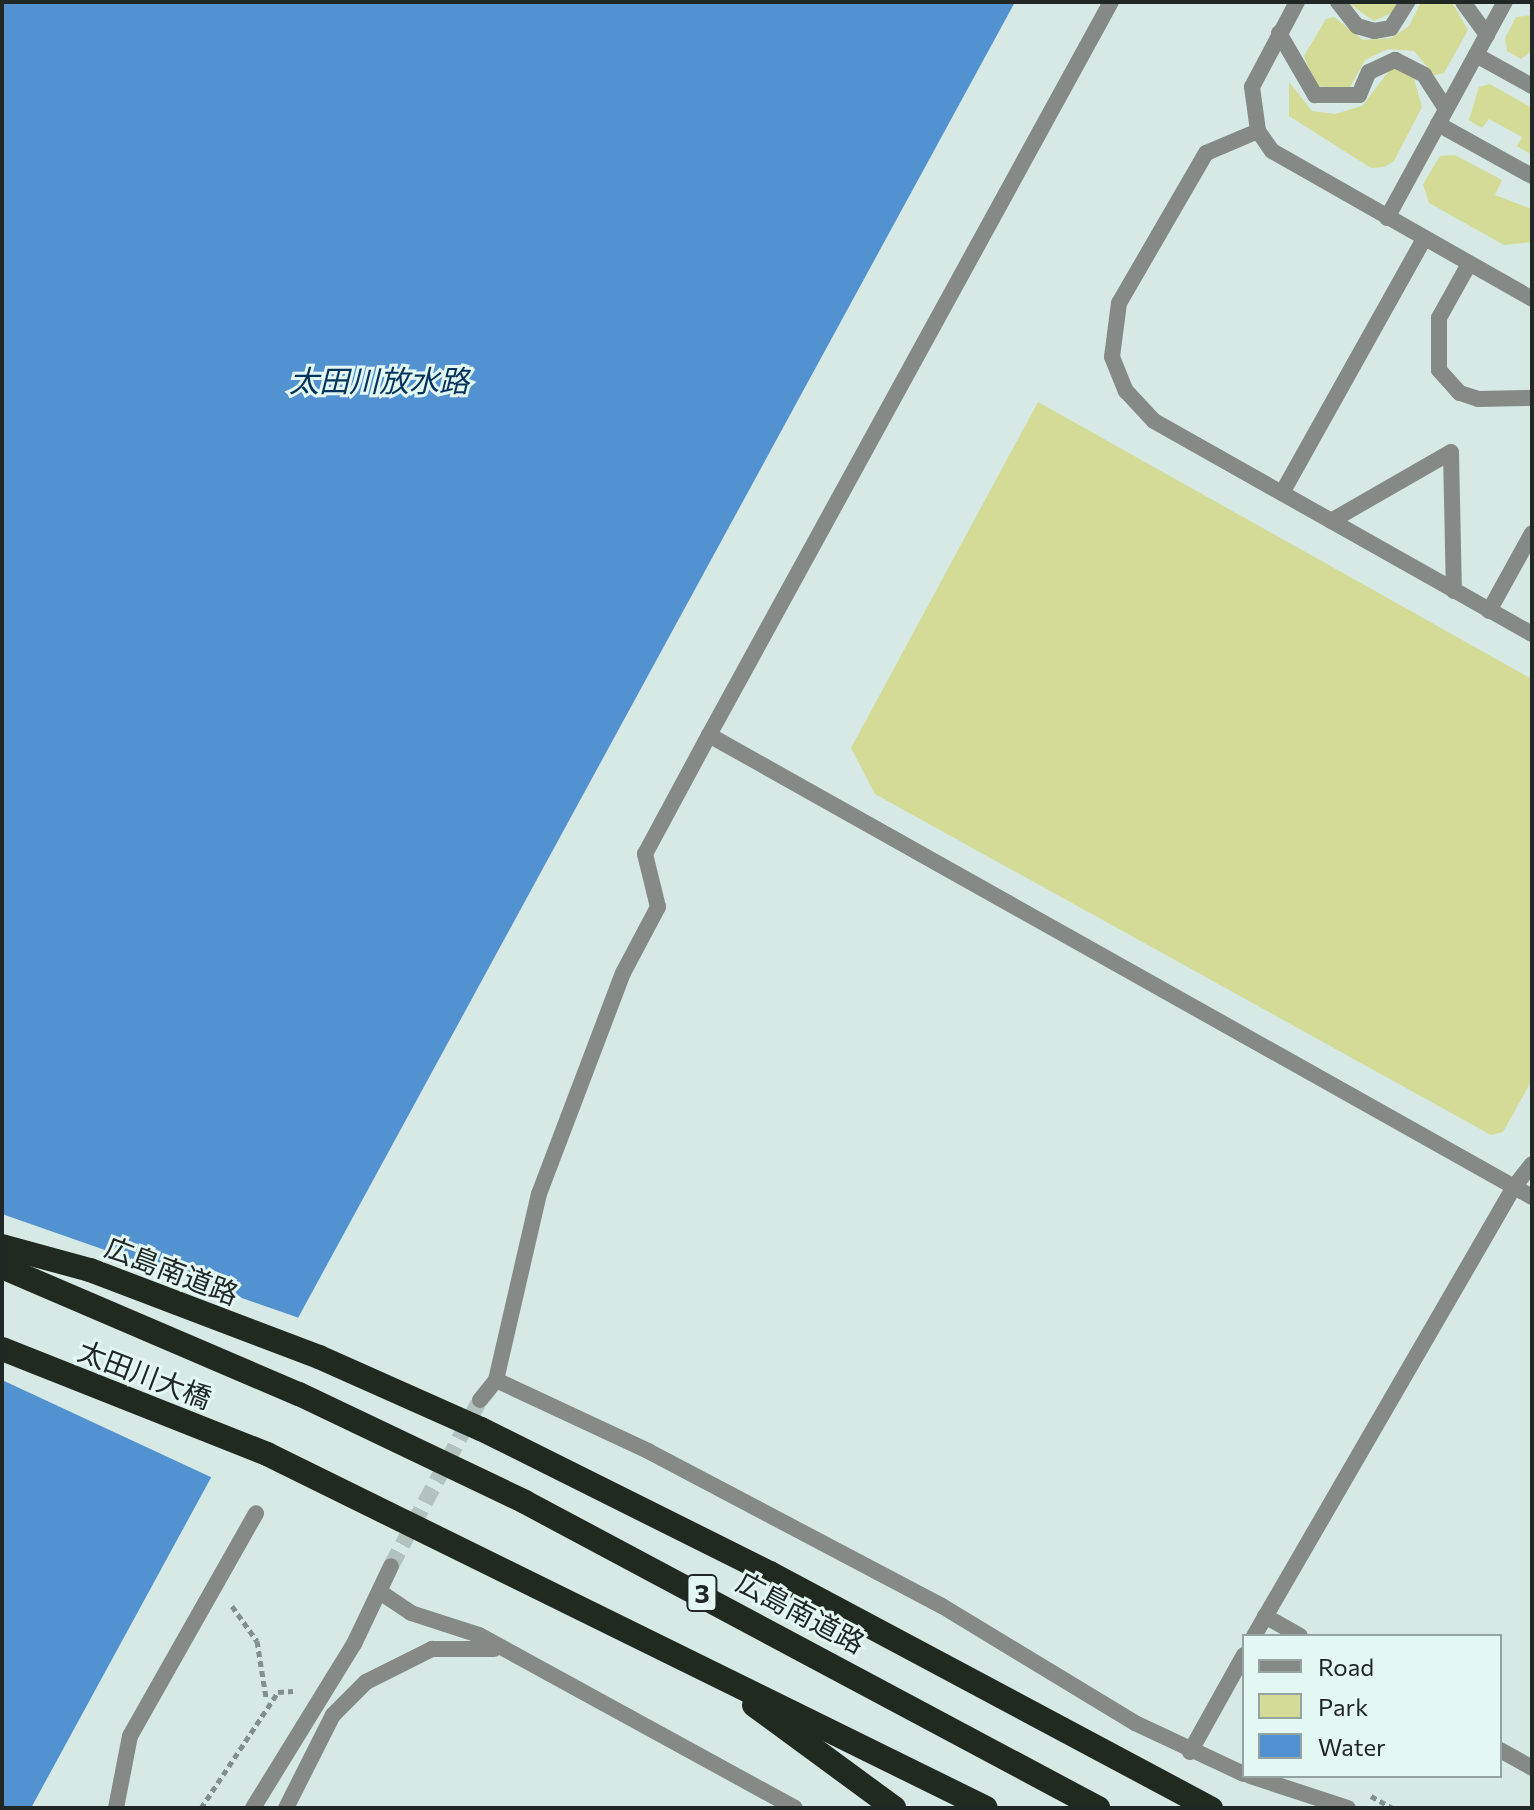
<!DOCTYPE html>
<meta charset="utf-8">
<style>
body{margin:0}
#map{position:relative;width:1534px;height:1810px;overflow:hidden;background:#d6e9e5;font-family:Commissioner,"Noto Sans JP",sans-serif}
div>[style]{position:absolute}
.green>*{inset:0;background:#d3db97}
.water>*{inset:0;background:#5392d1}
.pier>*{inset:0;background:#d6e9e5}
.minor-tunnel>*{height:16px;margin-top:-8px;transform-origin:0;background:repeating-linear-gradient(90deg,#b2c2bf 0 16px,transparent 0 24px)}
.path>*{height:5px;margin-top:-2.5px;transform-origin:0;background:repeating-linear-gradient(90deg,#82908d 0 6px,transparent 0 10px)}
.service>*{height:16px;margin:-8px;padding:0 8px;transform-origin:8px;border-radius:8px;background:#858a86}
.pedestrian>*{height:16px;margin:-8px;padding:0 8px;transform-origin:8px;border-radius:8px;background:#858a86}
.minor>*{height:16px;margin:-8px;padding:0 8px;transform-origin:8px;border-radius:8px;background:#858a86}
.tertiary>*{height:16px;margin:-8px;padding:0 8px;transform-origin:8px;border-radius:8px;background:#858a86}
.motorway>*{height:24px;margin:-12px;padding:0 12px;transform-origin:12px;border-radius:12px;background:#202a21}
span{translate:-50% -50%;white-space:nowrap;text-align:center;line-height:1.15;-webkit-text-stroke:6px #e3f7f3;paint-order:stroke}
.shield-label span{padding:2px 6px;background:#e3f7f3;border:2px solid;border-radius:6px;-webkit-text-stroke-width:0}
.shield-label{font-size:26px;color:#202725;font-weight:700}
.street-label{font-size:28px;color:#202725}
.water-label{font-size:30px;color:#02335c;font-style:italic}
.frame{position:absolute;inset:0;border:4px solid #202725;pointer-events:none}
.legend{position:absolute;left:1242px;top:1634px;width:260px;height:144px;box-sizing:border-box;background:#e3f7f3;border:2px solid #95a4a1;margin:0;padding:10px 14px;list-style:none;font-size:24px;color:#202725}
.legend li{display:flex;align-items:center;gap:16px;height:40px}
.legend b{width:40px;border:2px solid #95a4a1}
</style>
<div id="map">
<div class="green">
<div style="clip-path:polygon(1347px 2px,1398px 2px,1396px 11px,1374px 21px)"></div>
<div style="clip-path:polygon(1421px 2px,1453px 4px,1468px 30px,1444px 73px,1434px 75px,1414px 51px,1388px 49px,1365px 60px,1349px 89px,1315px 86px,1304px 56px,1326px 19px,1334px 17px,1363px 40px,1391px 38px,1409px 26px)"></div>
<div style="clip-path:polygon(1532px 15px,1532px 51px,1521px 59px,1507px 51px,1505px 38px,1516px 17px)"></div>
<div style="clip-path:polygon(1392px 67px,1413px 75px,1422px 107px,1394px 161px,1384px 167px,1371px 168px,1289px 116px,1289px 82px,1312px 111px,1335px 114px,1362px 106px)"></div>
<div style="clip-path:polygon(1490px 84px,1532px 108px,1532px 155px,1517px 146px,1522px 137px,1489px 119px,1482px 128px,1469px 120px,1479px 87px)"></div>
<div style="clip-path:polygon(1455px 155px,1502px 180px,1495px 195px,1532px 209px,1532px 242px,1504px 245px,1429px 203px,1423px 184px,1440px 156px)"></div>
<div style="clip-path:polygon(1038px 402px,1532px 679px,1532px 1080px,1503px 1132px,1491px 1135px,875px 794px,851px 748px)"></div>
</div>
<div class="water">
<div style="clip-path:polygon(2px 2px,1015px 2px,31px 1808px,2px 1808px)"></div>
</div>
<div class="pier">
<div style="clip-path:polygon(2px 1214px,302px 1319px,215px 1479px,2px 1380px)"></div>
</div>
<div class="minor-tunnel">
<div style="left:391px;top:1566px;width:188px;rotate:-61.8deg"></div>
</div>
<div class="path">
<div style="left:232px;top:1606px;width:43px;rotate:54.5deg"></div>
<div style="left:257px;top:1641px;width:57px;rotate:80.9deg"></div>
<div style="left:1371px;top:1796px;width:25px;rotate:29deg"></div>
<div style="left:201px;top:1808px;width:139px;rotate:-56.4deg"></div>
<div style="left:278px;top:1692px;width:15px;rotate:-4deg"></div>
</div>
<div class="service">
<div style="left:1297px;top:2px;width:96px;rotate:117.9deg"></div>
<div style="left:1252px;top:87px;width:44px;rotate:82.2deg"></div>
<div style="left:1258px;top:131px;width:24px;rotate:55deg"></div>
<div style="left:1272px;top:151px;width:299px;rotate:29.6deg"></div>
<div style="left:1338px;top:2px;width:31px;rotate:52deg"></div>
<div style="left:1357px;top:26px;width:18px;rotate:16deg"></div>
<div style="left:1374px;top:31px;width:17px;rotate:-10deg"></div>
<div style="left:1391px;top:28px;width:31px;rotate:-58deg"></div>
<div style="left:1463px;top:2px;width:41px;rotate:54deg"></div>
<div style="left:1279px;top:33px;width:72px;rotate:59.9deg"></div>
<div style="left:1315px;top:95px;width:44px"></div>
<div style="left:1359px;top:95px;width:25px;rotate:-67deg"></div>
<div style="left:1369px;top:72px;width:29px;rotate:-25deg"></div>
<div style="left:1395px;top:60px;width:33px;rotate:27deg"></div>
<div style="left:1424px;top:75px;width:40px;rotate:57.1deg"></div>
<div style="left:1476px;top:55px;width:64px;rotate:29deg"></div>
<div style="left:1438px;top:124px;width:107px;rotate:29deg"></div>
<div style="left:1258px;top:131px;width:56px;rotate:157.1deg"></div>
<div style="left:1206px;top:153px;width:173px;rotate:120.1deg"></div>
<div style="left:1119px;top:303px;width:54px;rotate:97.4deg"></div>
<div style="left:1112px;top:357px;width:37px;rotate:68deg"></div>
<div style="left:1126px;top:391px;width:41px;rotate:47deg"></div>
<div style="left:1154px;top:421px;width:434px;rotate:29.4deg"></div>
<div style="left:1387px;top:218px;width:246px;rotate:-61.4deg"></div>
<div style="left:1469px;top:264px;width:62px;rotate:119.1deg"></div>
<div style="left:1439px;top:318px;width:52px;rotate:90deg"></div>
<div style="left:1439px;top:370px;width:31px;rotate:48deg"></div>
<div style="left:1460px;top:393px;width:19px;rotate:18deg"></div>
<div style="left:1478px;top:399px;width:54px;rotate:-1.1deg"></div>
<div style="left:1282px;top:493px;width:291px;rotate:-60.8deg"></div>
<div style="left:1331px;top:521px;width:138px;rotate:-29.9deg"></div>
<div style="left:1451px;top:452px;width:139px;rotate:88.8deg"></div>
<div style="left:1489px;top:611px;width:89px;rotate:-61.1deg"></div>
</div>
<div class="pedestrian">
<div style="left:116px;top:1808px;width:73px;rotate:-79deg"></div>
<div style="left:130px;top:1736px;width:256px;rotate:-60.5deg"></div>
</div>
<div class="minor">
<div style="left:496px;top:1380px;width:191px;rotate:-77deg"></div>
<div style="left:539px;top:1194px;width:236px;rotate:-69.2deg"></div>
<div style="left:623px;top:973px;width:75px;rotate:-62.1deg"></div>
<div style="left:658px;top:907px;width:55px;rotate:-103.8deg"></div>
<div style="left:645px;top:854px;width:135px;rotate:-61.7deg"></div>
<div style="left:480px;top:1400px;width:26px;rotate:-51deg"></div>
<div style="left:496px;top:1380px;width:168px;rotate:25deg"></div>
<div style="left:648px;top:1451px;width:332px;rotate:27.8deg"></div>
<div style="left:942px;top:1606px;width:226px;rotate:31.2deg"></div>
<div style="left:1135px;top:1723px;width:120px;rotate:25.1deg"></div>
<div style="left:380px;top:1592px;width:37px;rotate:34deg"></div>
<div style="left:411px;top:1613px;width:71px;rotate:17.9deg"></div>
<div style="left:479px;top:1635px;width:360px;rotate:28.7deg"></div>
<div style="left:1265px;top:1616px;width:40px;rotate:29.7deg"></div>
<div style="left:1254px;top:1636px;width:519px;rotate:-59.93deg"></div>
<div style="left:1500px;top:1750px;width:37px;rotate:29deg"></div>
<div style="left:1190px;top:1752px;width:111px;rotate:-60.9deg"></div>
<div style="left:1250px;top:1776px;width:103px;rotate:18.1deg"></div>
<div style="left:253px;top:1808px;width:193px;rotate:-58.4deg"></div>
<div style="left:354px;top:1644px;width:86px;rotate:-64.6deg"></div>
<div style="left:286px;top:1808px;width:104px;rotate:-63.2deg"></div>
<div style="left:333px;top:1715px;width:47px;rotate:-45deg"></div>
<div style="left:366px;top:1682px;width:74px;rotate:-26.6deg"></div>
<div style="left:432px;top:1649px;width:62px"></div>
</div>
<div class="tertiary">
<div style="left:1111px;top:2px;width:836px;rotate:118.74deg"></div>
<div style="left:709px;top:735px;width:944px;rotate:29.31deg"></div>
<div style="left:1514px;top:1187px;width:29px;rotate:-52deg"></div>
</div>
<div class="motorway">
<div style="left:2px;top:1246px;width:91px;rotate:15.3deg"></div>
<div style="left:90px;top:1270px;width:245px;rotate:20.8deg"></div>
<div style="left:319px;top:1357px;width:177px;rotate:24deg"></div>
<div style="left:481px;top:1429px;width:323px;rotate:26.5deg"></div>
<div style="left:770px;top:1573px;width:500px;rotate:28.1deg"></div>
<div style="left:2px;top:1267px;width:323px;rotate:23.2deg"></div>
<div style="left:299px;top:1394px;width:250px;rotate:25.5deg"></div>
<div style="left:525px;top:1502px;width:650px;rotate:28.1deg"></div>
<div style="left:2px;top:1349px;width:285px;rotate:21.6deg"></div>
<div style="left:267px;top:1454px;width:801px;rotate:26.21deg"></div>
<div style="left:754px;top:1705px;width:174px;rotate:36.3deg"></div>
</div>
<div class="shield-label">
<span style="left:702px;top:1593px">3</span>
</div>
<div class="street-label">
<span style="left:172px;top:1270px;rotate:21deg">広島南道路</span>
<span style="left:145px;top:1374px;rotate:21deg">太田川大橋</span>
<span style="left:801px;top:1612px;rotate:28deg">広島南道路</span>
</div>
<div class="water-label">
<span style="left:379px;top:380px">太田川放水路</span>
</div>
<div class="frame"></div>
<ul class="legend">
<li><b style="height:10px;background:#858a86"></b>Road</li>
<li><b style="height:22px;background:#d3db97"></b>Park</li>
<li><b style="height:22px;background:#5392d1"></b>Water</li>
</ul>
</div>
